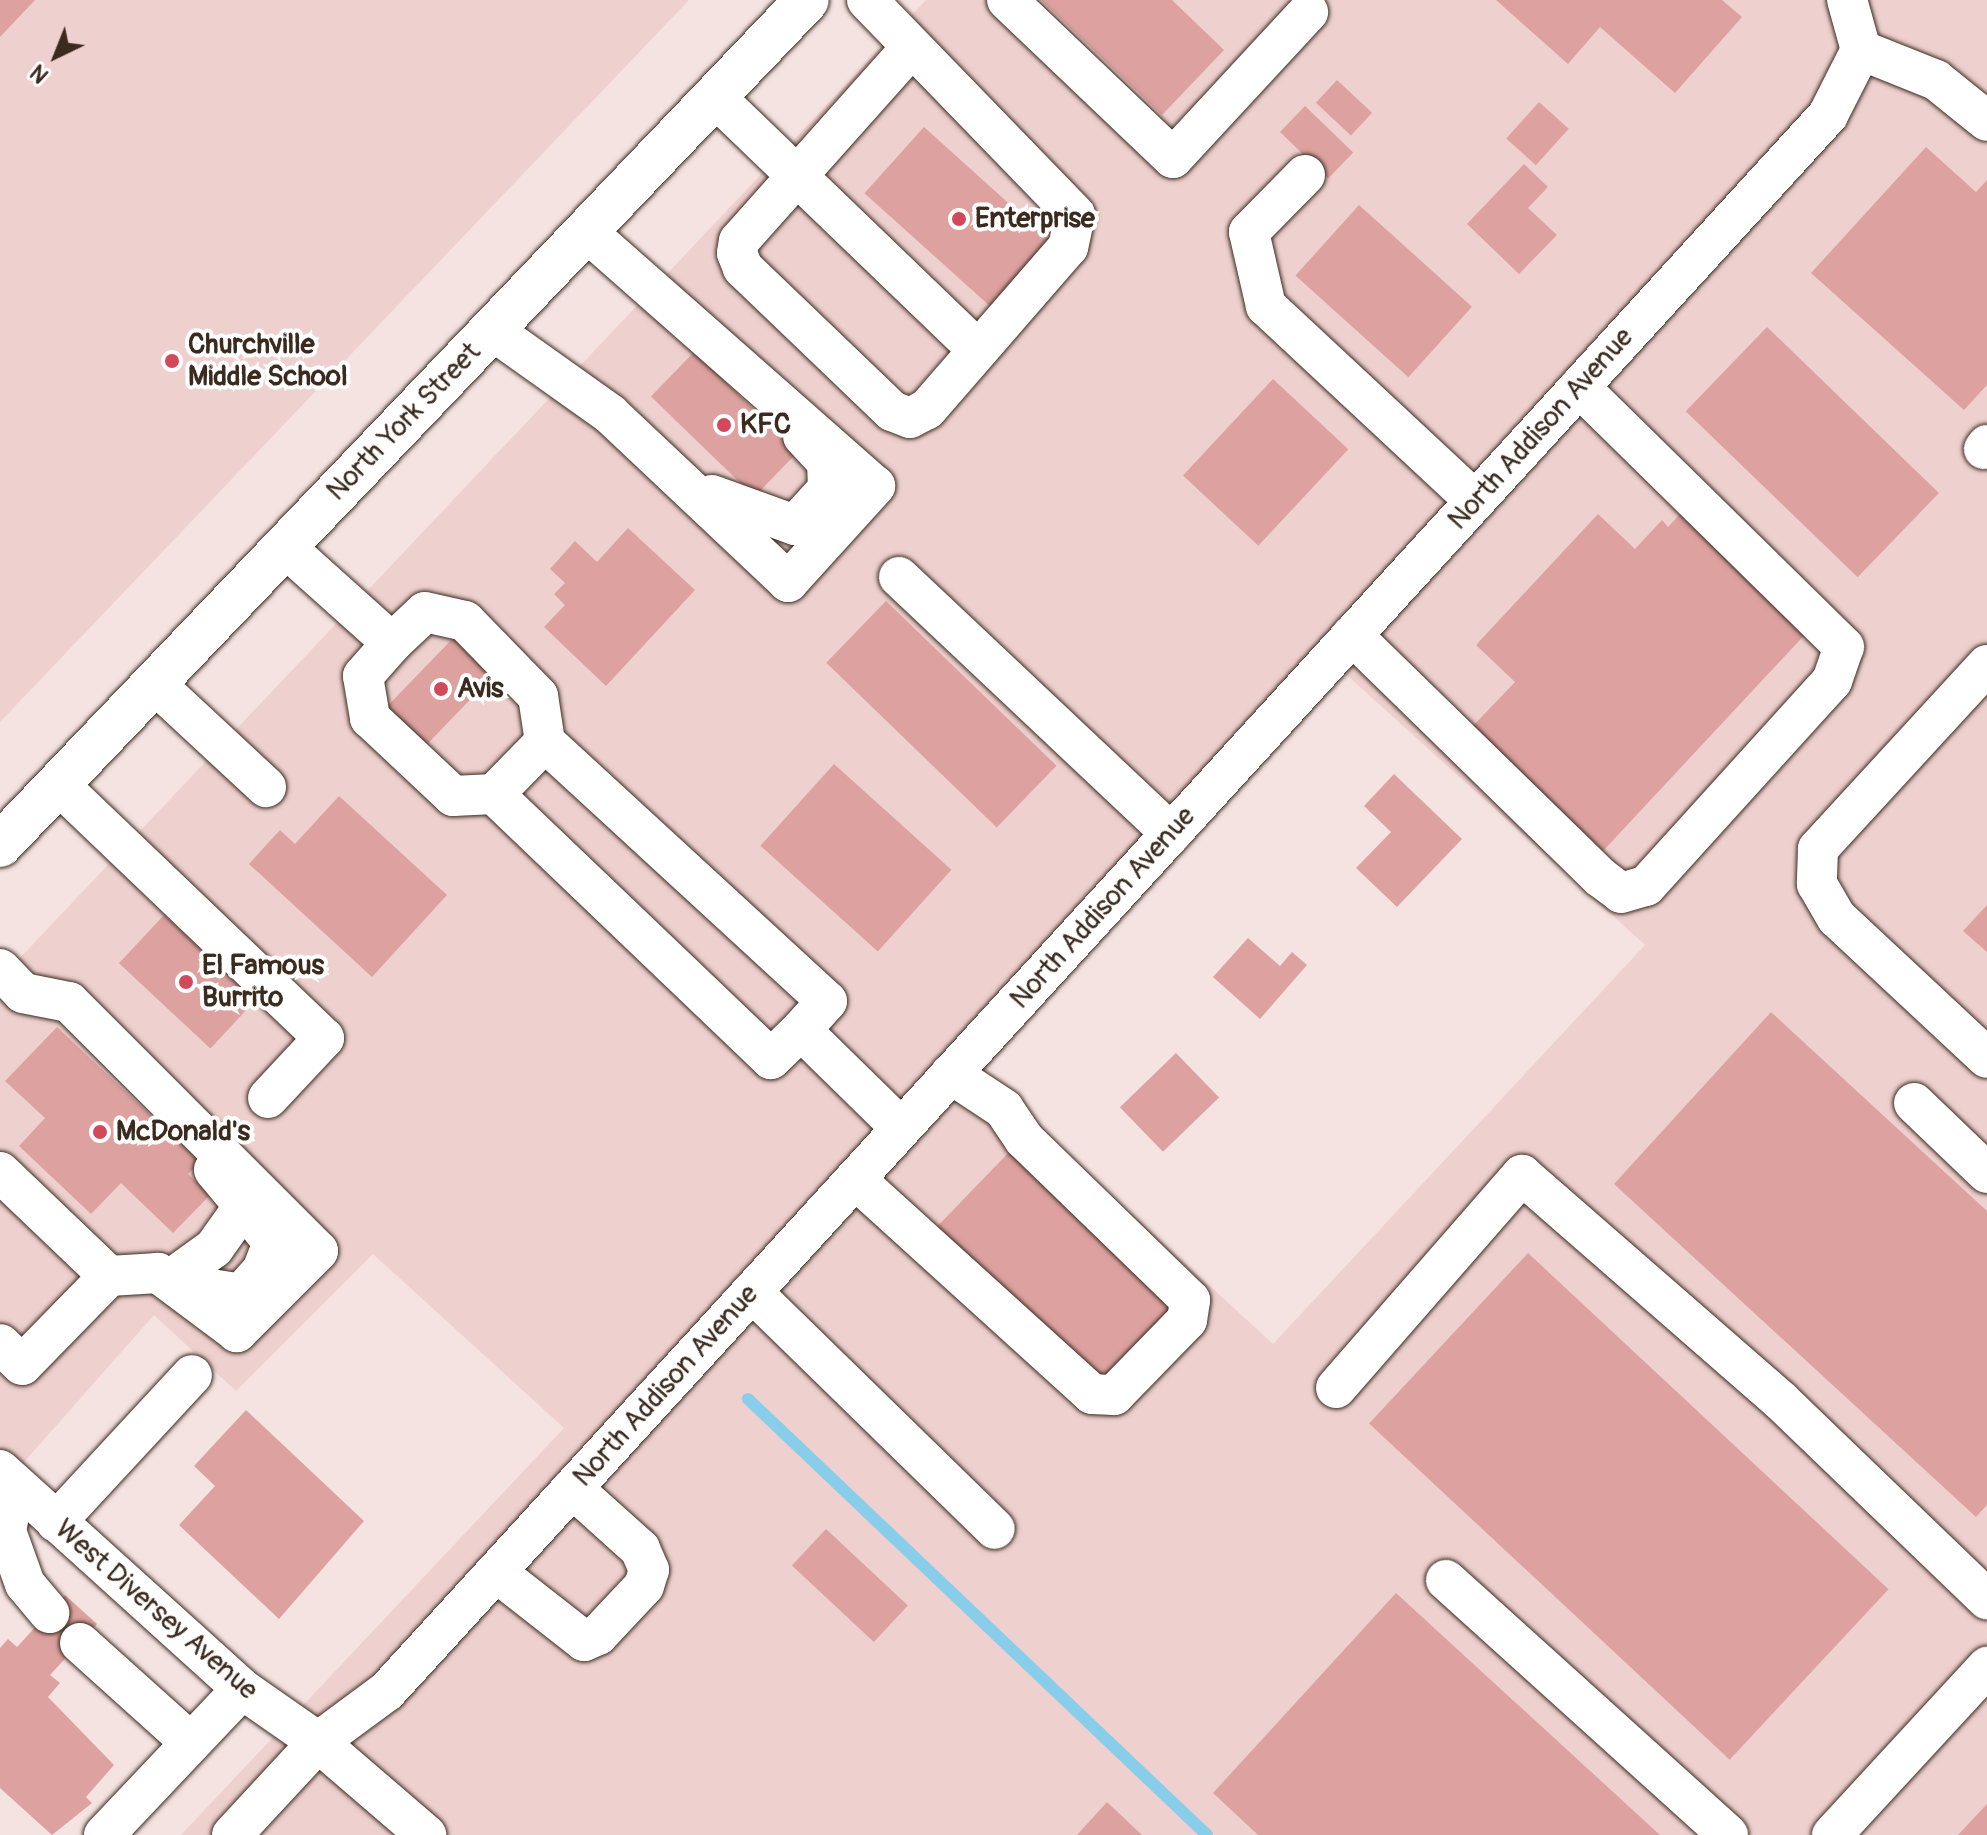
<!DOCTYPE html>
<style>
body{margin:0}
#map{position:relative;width:1987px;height:1835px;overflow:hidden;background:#f5e3e2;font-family:Pangolin,sans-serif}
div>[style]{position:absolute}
.built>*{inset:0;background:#eed0ce}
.stream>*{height:12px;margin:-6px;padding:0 6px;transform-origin:6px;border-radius:6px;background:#88cde9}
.building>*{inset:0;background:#dda2a0;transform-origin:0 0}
.roads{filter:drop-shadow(0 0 2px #3b2a1e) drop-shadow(0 0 2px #3b2a1e)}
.minor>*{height:40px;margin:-20px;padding:0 20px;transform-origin:20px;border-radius:20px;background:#fff}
.major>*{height:44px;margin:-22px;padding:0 22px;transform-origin:22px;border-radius:22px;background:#fff}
.dots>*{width:22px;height:22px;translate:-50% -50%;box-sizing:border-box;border:4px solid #fff;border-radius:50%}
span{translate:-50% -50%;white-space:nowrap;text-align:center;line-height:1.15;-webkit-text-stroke:8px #fff;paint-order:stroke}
.poi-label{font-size:28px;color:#3b2a1e;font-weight:700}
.left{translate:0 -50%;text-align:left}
.street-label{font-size:28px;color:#3b2a1e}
.north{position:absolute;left:16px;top:16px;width:80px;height:80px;-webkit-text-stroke:6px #fff;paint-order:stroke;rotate:223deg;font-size:22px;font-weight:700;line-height:32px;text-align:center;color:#3b2a1e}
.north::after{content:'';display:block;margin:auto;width:28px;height:36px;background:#3b2a1e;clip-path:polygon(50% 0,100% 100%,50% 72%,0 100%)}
</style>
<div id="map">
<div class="built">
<div style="clip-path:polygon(0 0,689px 0,0 722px)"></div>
<div style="clip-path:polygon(evenodd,926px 0,1987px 0,1987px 1835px,181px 1835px,564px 1428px,373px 1254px,236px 1391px,154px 1315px,9px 1479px,0 1468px,0 979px,926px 0,1339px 668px,1645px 945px,1273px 1344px,978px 1073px,1339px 668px)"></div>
</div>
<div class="stream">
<div style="left:748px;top:1399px;width:633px;rotate:43.53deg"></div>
</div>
<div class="building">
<div style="clip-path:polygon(0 0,35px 0,0 37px)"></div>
<div style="clip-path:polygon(1041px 0,1172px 0,1224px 50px,1162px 115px)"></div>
<div style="clip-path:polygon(1496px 0,1722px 0,1742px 17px,1675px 93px,1600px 27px,1568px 64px)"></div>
<div style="left:1337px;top:80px;width:48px;height:31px;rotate:43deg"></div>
<div style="left:1539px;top:102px;width:40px;height:49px;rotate:42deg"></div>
<div style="left:1305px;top:106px;width:67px;height:36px;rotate:44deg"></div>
<div style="left:924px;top:127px;width:175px;height:89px;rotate:42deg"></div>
<div style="clip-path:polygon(1926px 147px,1976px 192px,1987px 180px,1987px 385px,1964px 410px,1811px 273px)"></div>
<div style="clip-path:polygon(1524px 164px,1548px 187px,1528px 208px,1557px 235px,1519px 274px,1467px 224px)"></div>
<div style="left:1359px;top:205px;width:152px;height:95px;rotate:42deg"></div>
<div style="left:1767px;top:327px;width:239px;height:117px;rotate:44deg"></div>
<div style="left:694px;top:352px;width:144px;height:62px;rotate:44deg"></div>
<div style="left:1273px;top:379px;width:103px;height:132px;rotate:43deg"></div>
<div style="clip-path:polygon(1684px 510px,1811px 628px,1603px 851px,1471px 728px,1515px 682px,1476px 645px,1598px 514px,1635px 549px,1662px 520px,1668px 527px)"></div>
<div style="clip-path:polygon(628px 528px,695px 590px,606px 686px,544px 627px,565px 605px,554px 594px,565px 583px,550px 569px,575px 541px,597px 562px)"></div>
<div style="left:886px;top:601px;width:237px;height:86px;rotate:44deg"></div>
<div style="left:458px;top:633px;width:55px;height:105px;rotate:44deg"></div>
<div style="left:834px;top:764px;width:158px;height:110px;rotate:42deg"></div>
<div style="clip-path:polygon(1394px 774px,1462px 839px,1397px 907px,1356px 868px,1391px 832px,1364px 806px)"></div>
<div style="clip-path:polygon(339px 796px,447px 895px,372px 977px,249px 864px,280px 830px,295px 844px)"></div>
<div style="clip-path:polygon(1987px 905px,1987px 952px,1963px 931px)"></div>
<div style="left:164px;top:915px;width:125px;height:66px;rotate:43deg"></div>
<div style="clip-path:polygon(1248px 938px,1280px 966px,1292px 952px,1307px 965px,1260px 1019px,1213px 977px)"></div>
<div style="clip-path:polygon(1771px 1012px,1987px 1211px,1987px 1505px,1976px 1517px,1614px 1184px)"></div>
<div style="clip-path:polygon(57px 1027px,200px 1162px,188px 1174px,210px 1195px,173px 1233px,121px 1183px,91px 1214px,19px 1146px,45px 1118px,5px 1081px)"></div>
<div style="left:1176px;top:1053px;width:62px;height:78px;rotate:46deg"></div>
<div style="left:1013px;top:1148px;width:231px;height:116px;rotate:44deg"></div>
<div style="left:1528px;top:1253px;width:493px;height:233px;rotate:43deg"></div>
<div style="clip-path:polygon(246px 1410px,364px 1521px,279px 1619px,179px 1525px,215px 1486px,194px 1466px)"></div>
<div style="left:826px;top:1529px;width:112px;height:50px;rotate:43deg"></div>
<div style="clip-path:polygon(1396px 1593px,1660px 1835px,1258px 1835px,1213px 1793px)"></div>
<div style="clip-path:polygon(65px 1595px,97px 1624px,50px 1675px,60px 1683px,48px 1697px,114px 1765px,86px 1797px,92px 1803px,52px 1835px,0 1788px,0 1648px,8px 1639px,17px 1647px)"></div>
<div style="clip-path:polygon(1107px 1802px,1142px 1835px,1077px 1835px)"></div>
<div style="clip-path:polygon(1987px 1804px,1987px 1835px,1958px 1835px)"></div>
</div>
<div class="roads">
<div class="minor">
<div style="left:867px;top:0;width:299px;rotate:45.9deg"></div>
<div style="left:1075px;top:215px;width:33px;rotate:102deg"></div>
<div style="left:1068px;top:247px;width:215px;rotate:131deg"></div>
<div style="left:927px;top:409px;width:19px;rotate:152deg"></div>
<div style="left:910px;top:418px;width:19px;rotate:-159deg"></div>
<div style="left:892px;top:411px;width:207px;rotate:-136.2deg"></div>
<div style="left:743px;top:268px;width:16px;rotate:-112deg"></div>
<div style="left:737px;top:253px;width:12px;rotate:-81deg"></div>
<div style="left:739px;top:241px;width:260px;rotate:-48.3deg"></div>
<div style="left:1007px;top:0;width:229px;rotate:43.6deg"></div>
<div style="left:1173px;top:158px;width:199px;rotate:-47.2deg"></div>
<div style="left:1861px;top:50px;width:81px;rotate:21.8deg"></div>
<div style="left:1936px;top:80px;width:65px;rotate:38.8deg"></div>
<div style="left:715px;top:97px;width:365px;rotate:43.9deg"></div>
<div style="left:1305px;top:175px;width:80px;rotate:134.5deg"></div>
<div style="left:1249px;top:232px;width:76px;rotate:77.1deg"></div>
<div style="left:1266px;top:306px;width:286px;rotate:43deg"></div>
<div style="left:492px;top:330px;width:145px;rotate:35.4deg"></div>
<div style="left:610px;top:414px;width:245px;rotate:43.3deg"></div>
<div style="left:788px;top:582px;width:130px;rotate:-47.8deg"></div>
<div style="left:875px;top:486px;width:385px;rotate:-138.6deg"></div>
<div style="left:1984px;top:449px;width:5px;rotate:-53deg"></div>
<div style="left:712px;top:495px;width:88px;rotate:19.9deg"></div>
<div style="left:795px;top:525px;width:49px;rotate:-47.5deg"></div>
<div style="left:828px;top:489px;width:27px;rotate:-92deg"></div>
<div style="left:827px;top:462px;width:35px;rotate:-133deg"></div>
<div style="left:285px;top:547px;width:144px;rotate:41.9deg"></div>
<div style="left:392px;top:643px;width:45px;rotate:-43.2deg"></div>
<div style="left:425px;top:612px;width:41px;rotate:12.7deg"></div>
<div style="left:465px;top:621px;width:105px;rotate:45.8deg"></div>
<div style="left:538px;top:696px;width:47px;rotate:81.3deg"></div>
<div style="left:899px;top:577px;width:374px;rotate:43.3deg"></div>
<div style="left:1352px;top:635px;width:347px;rotate:44.3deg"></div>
<div style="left:1600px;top:877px;width:26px;rotate:37deg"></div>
<div style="left:1621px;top:893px;width:26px;rotate:-16deg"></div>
<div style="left:1646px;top:886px;width:277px;rotate:-47.8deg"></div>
<div style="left:1832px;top:681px;width:36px;rotate:-71deg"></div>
<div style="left:1844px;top:647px;width:371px;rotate:-135.5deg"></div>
<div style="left:392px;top:643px;width:44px;rotate:131.3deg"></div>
<div style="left:363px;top:676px;width:43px;rotate:80.5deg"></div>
<div style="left:370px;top:718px;width:114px;rotate:43.2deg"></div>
<div style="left:453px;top:796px;width:41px;rotate:-2.8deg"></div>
<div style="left:1987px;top:665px;width:250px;rotate:132.6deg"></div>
<div style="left:1818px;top:849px;width:35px;rotate:92deg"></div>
<div style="left:1817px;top:884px;width:39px;rotate:60deg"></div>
<div style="left:1837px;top:918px;width:205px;rotate:43deg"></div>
<div style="left:154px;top:683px;width:153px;rotate:42.9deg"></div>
<div style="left:58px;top:784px;width:368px;rotate:43.7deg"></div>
<div style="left:324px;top:1038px;width:82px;rotate:133deg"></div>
<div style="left:0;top:969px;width:33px;rotate:46deg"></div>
<div style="left:23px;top:993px;width:47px;rotate:11.1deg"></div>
<div style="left:69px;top:1002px;width:352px;rotate:45deg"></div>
<div style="left:318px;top:1251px;width:115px;rotate:135deg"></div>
<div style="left:237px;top:1332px;width:99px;rotate:-143.2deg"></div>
<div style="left:158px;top:1273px;width:49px;rotate:176.5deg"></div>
<div style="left:801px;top:1030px;width:42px;rotate:136deg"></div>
<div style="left:771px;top:1059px;width:383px;rotate:-136.3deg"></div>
<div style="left:494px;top:794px;width:73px;rotate:-45.6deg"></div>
<div style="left:545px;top:742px;width:383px;rotate:42.6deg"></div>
<div style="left:827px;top:1001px;width:39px;rotate:132deg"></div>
<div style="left:801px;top:1030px;width:140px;rotate:44.4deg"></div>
<div style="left:1914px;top:1103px;width:101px;rotate:43.8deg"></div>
<div style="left:0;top:1172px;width:151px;rotate:43.7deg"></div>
<div style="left:109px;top:1276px;width:124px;rotate:134.3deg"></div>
<div style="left:22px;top:1365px;width:30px;rotate:-136deg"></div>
<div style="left:855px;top:1179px;width:320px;rotate:42.2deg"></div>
<div style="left:1092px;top:1394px;width:22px;rotate:3deg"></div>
<div style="left:1114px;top:1395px;width:105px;rotate:-45.8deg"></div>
<div style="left:1187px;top:1320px;width:20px;rotate:-81deg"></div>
<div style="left:1190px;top:1300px;width:231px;rotate:-135.9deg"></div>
<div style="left:1024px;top:1139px;width:36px;rotate:-124deg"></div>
<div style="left:1004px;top:1109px;width:64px;rotate:-146.6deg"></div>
<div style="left:181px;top:1272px;width:41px;rotate:-36deg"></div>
<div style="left:214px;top:1248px;width:52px;rotate:-54.5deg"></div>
<div style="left:244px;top:1206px;width:47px;rotate:-129.8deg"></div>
<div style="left:182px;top:1272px;width:34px;rotate:30deg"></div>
<div style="left:211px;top:1289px;width:30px;rotate:9deg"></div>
<div style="left:241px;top:1294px;width:31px;rotate:-48deg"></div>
<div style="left:262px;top:1271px;width:30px;rotate:-69deg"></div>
<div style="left:273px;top:1243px;width:47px;rotate:-128.1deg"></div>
<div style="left:752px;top:1292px;width:339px;rotate:44.3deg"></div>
<div style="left:1336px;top:1388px;width:283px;rotate:-48.9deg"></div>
<div style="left:1522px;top:1175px;width:344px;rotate:41.1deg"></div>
<div style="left:1781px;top:1401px;width:286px;rotate:43.9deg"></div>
<div style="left:0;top:1470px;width:326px;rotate:42.1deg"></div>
<div style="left:242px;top:1689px;width:93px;rotate:34.9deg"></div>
<div style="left:318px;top:1742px;width:143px;rotate:40.7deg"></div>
<div style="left:15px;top:1484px;width:48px;rotate:100.8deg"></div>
<div style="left:6px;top:1531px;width:56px;rotate:70.3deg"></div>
<div style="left:25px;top:1584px;width:38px;rotate:50deg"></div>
<div style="left:56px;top:1522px;width:200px;rotate:-47.2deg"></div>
<div style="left:496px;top:1572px;width:112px;rotate:38.1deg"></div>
<div style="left:584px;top:1641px;width:15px;rotate:-23deg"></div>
<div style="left:598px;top:1635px;width:67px;rotate:-46.8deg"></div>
<div style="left:644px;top:1586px;width:17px;rotate:-73deg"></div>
<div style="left:649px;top:1570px;width:23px;rotate:-113deg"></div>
<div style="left:640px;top:1549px;width:91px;rotate:-138.1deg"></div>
<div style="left:1446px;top:1580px;width:380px;rotate:42.1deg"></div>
<div style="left:80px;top:1643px;width:149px;rotate:42deg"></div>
<div style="left:104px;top:1835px;width:201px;rotate:-46.6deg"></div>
<div style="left:232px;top:1835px;width:127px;rotate:-47.2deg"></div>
<div style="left:318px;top:1742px;width:86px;rotate:-36.5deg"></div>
<div style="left:387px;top:1691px;width:2135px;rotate:-47.56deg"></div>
<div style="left:1828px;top:115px;width:73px;rotate:-63.1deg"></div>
<div style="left:1861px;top:50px;width:52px;rotate:-105.6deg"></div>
<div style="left:1832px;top:1835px;width:229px;rotate:-47.3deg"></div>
</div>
<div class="major">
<div style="left:0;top:845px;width:1168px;rotate:-46.32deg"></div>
</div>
</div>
<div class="dots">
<div style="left:959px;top:219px;background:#d1495b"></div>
<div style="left:172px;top:361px;background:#d1495b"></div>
<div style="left:724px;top:425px;background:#d1495b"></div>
<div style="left:441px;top:689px;background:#d1495b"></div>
<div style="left:186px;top:982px;background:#d1495b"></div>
<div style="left:100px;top:1132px;background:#d1495b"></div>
</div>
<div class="poi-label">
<span class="left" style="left:975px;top:219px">Enterprise</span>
<span class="left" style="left:188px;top:361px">Churchville<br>Middle School</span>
<span class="left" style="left:740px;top:425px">KFC</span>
<span class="left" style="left:457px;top:689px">Avis</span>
<span class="left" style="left:202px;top:982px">El Famous<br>Burrito</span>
<span class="left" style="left:116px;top:1132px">McDonald's</span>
</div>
<div class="street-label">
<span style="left:404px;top:422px;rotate:-46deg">North York Street</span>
<span style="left:1541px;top:429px;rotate:-48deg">North Addison Avenue</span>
<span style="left:1103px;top:908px;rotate:-48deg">North Addison Avenue</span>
<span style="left:666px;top:1386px;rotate:-48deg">North Addison Avenue</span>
<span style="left:156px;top:1610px;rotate:41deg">West Diversey Avenue</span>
</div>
<div class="north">N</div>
</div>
